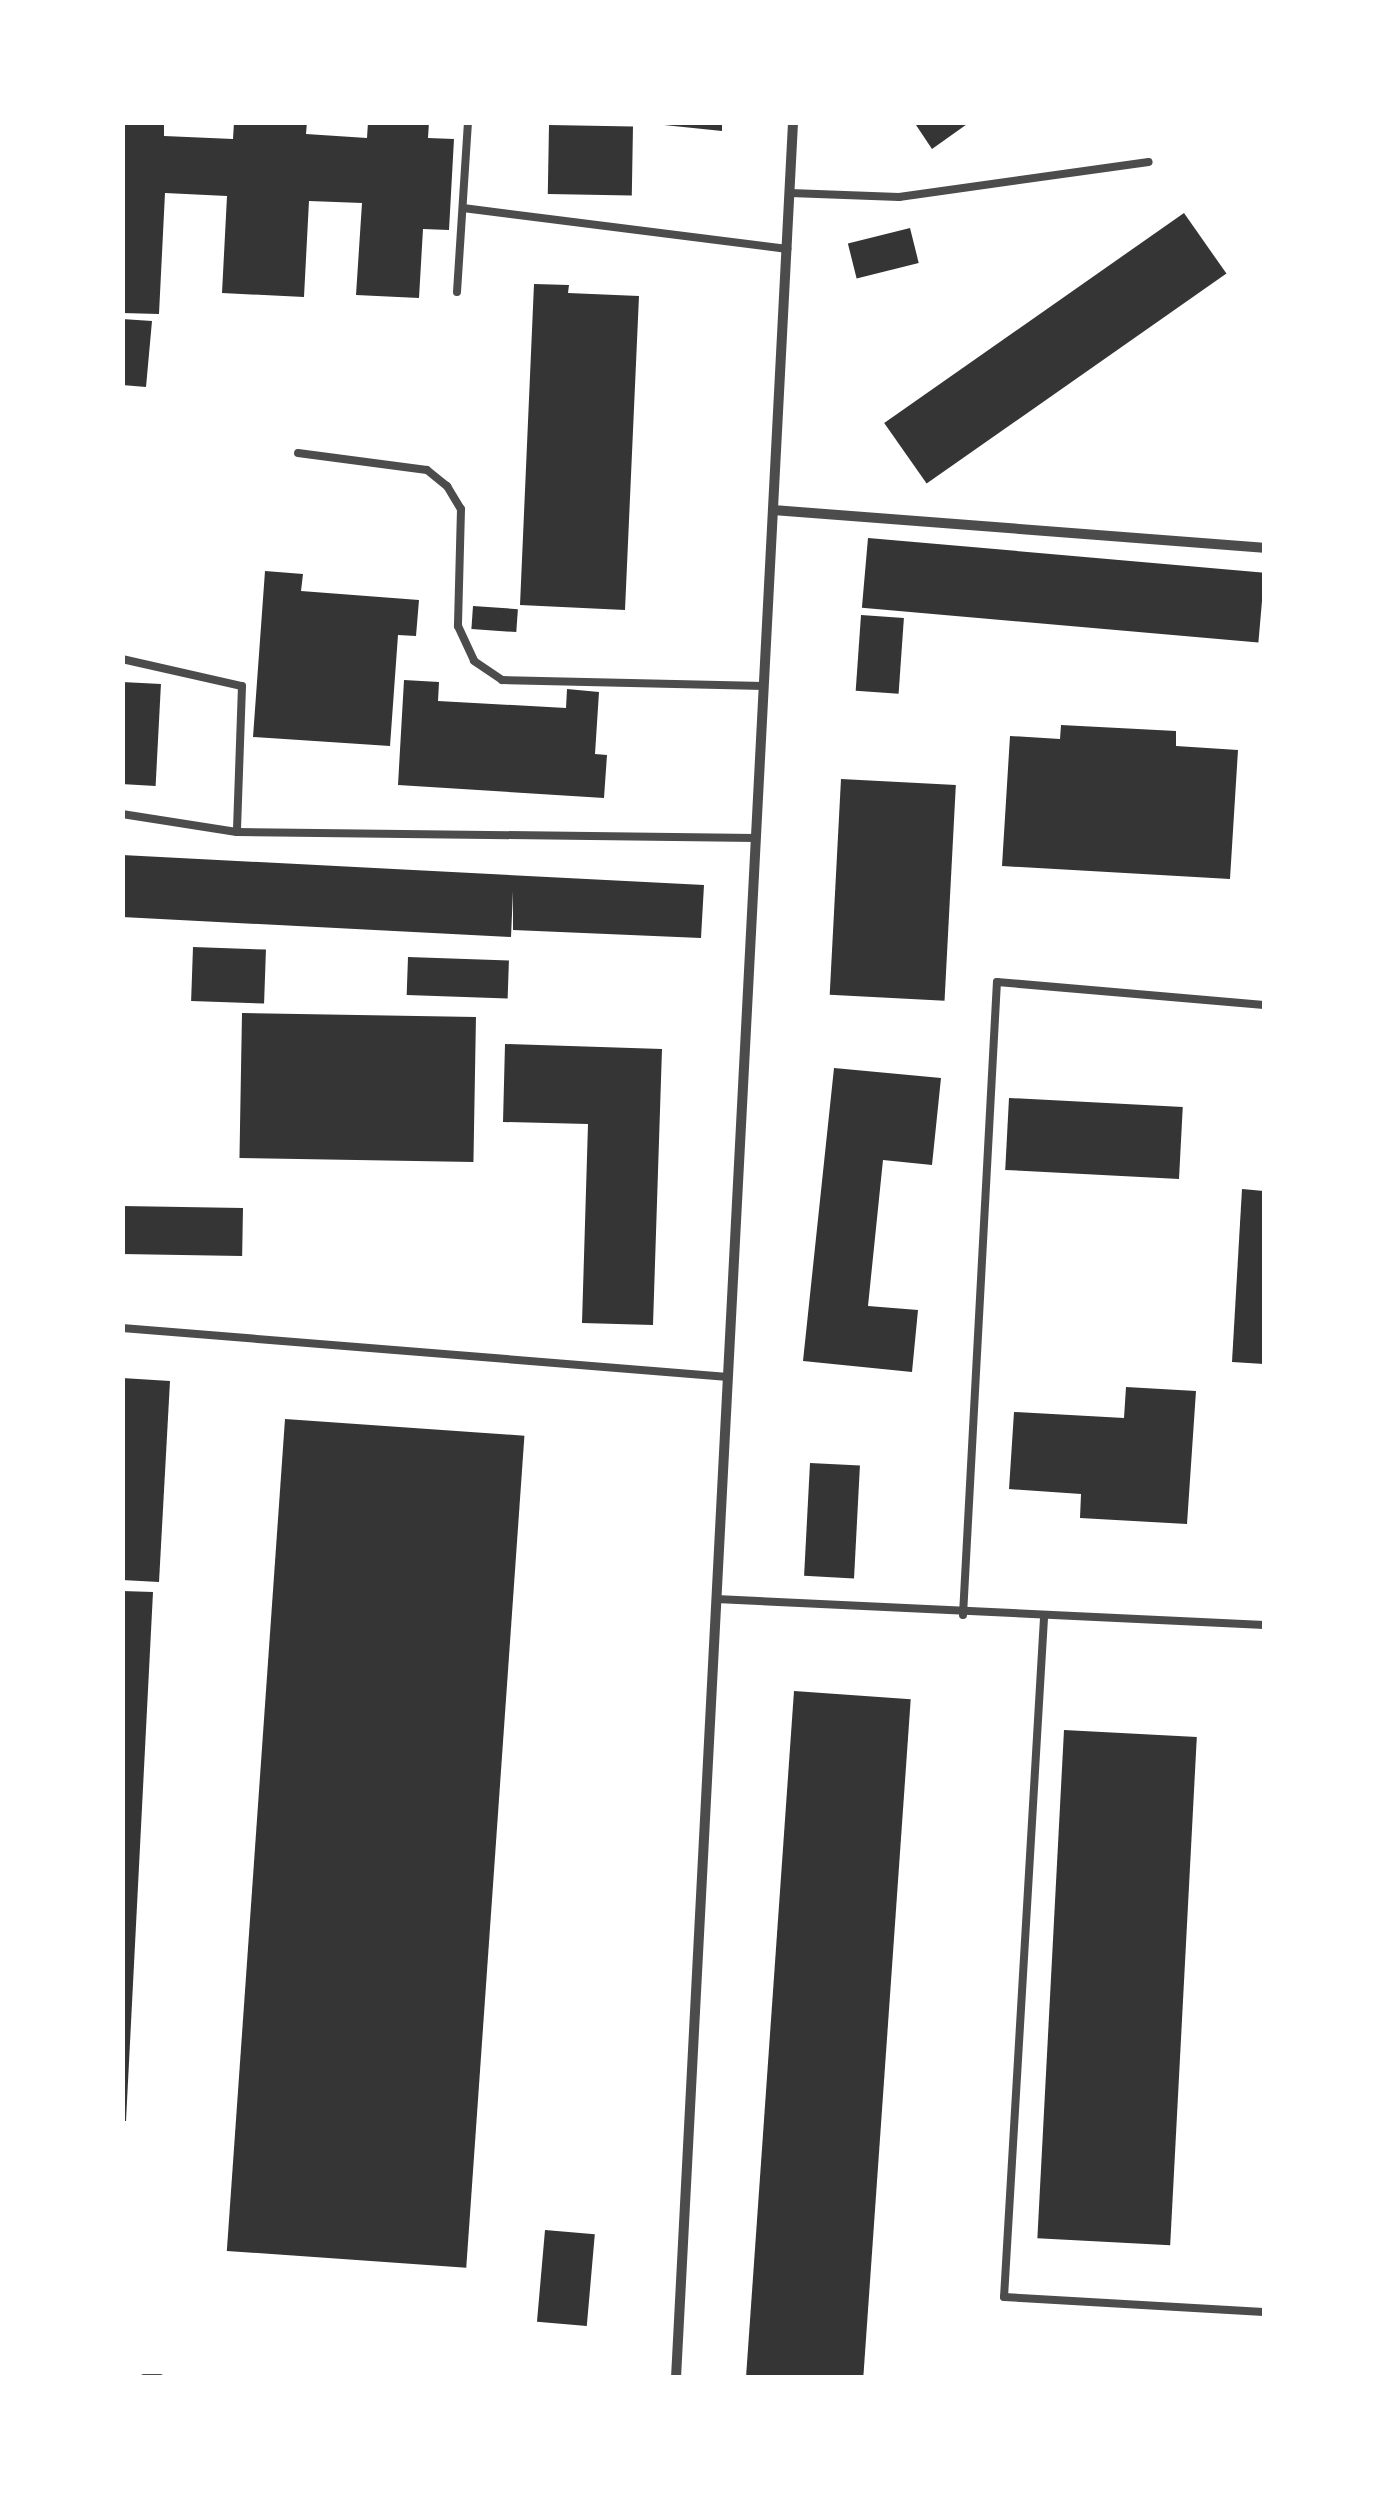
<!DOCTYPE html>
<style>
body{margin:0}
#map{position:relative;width:1387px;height:2500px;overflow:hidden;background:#fff;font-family:Cabin,sans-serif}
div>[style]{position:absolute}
.building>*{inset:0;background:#353535;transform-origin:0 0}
.service>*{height:8px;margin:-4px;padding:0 4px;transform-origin:4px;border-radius:4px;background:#4c4c4c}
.minor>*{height:10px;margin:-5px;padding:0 5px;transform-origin:5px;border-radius:5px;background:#4c4c4c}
span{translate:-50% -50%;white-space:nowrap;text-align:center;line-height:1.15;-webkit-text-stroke:8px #fff;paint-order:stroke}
.frame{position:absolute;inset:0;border:125px solid #fff;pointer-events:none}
</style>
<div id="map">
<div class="building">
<div style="clip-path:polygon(122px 122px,164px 122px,164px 136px,233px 139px,234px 122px,307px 122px,306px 134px,367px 138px,368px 122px,429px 122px,428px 138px,454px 139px,449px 230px,423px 229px,419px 298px,356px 295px,362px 203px,309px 201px,304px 297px,222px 293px,227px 196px,165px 193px,159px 314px,122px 313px)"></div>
<div style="clip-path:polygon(635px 122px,722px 122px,722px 131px)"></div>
<div style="clip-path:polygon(914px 122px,970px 122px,932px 149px)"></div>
<div style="left:549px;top:125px;width:84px;height:69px;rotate:1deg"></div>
<div style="left:1184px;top:213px;width:74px;height:366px;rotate:55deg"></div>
<div style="left:910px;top:228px;width:36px;height:64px;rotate:76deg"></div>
<div style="clip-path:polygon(534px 284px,569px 285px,568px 293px,639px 296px,625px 610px,520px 605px)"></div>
<div style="clip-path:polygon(122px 319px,152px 321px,146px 387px,122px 385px)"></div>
<div style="left:868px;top:538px;width:398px;height:70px;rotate:5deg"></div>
<div style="clip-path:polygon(265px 571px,303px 574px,301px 591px,419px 600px,416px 636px,398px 635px,390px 746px,253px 737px)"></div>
<div style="left:473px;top:606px;width:45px;height:23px;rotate:4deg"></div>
<div style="left:861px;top:615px;width:43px;height:76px;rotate:4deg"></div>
<div style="clip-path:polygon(404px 680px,439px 682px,438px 701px,566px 708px,567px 689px,599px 692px,595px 754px,607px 755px,604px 798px,398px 785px)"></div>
<div style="left:122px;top:682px;width:39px;height:102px;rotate:3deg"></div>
<div style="clip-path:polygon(1061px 725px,1176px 731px,1176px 746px,1238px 750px,1230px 879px,1002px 866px,1010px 736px,1060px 739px)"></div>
<div style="left:841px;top:779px;width:115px;height:216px;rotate:3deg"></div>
<div style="clip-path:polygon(122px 855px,704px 885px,701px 938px,513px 930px,513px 891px,511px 937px,122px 917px)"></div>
<div style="left:193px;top:947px;width:73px;height:54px;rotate:2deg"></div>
<div style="left:408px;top:957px;width:101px;height:38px;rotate:2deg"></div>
<div style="left:242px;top:1013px;width:234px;height:145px;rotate:1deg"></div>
<div style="clip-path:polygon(505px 1044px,662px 1049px,653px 1325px,582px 1323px,588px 1124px,503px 1122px)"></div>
<div style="clip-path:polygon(834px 1068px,941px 1078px,932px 1165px,883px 1160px,868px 1306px,918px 1310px,912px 1372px,803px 1361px)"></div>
<div style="left:1009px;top:1098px;width:174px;height:72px;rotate:3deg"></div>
<div style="clip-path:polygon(1242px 1189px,1264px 1191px,1264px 1364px,1232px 1362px)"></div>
<div style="left:122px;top:1206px;width:121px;height:48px;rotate:1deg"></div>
<div style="clip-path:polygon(122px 1378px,170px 1381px,159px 1582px,122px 1580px)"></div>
<div style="clip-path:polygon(1126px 1387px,1196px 1391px,1187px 1524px,1080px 1518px,1081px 1494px,1009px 1489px,1014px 1412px,1124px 1418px)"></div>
<div style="left:285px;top:1419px;width:240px;height:834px;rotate:4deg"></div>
<div style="left:810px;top:1463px;width:50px;height:113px;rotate:3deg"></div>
<div style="clip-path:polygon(122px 1591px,153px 1592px,126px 2121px,122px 2121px)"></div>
<div style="left:794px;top:1691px;width:117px;height:689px;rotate:4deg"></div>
<div style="left:1064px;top:1730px;width:133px;height:509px;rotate:3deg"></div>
<div style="left:545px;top:2230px;width:50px;height:92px;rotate:5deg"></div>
</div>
<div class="service">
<div style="left:790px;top:193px;width:109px;rotate:2.1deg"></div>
<div style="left:899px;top:197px;width:252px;rotate:-8deg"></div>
<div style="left:463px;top:208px;width:327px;rotate:7.2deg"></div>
<div style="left:457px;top:292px;width:170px;rotate:-86.3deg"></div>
<div style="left:298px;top:453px;width:130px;rotate:7.5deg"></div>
<div style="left:427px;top:470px;width:26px;rotate:39deg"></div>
<div style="left:447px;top:486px;width:27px;rotate:59deg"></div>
<div style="left:461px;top:509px;width:117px;rotate:91.5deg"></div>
<div style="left:458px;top:626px;width:38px;rotate:65deg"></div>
<div style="left:474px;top:661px;width:34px;rotate:34deg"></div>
<div style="left:502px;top:680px;width:262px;rotate:1.3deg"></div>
<div style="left:122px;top:659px;width:123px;rotate:12.7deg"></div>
<div style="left:242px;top:686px;width:146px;rotate:92deg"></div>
<div style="left:122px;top:814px;width:116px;rotate:8.9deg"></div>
<div style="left:237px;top:832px;width:519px;rotate:0.66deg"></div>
<div style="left:122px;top:1328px;width:608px;rotate:4.62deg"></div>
<div style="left:716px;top:1599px;width:549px;rotate:2.72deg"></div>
<div style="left:963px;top:1615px;width:634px;rotate:-86.93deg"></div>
<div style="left:997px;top:982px;width:268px;rotate:4.9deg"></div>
<div style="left:1044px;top:1618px;width:680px;rotate:93.37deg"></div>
<div style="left:1004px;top:2297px;width:260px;rotate:3.3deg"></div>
<div style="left:144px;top:2378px;width:16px"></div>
</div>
<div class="minor">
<div style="left:773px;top:510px;width:492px;rotate:4.4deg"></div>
<div style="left:676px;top:2378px;width:2259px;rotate:-87.03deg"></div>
</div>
<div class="frame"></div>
</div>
